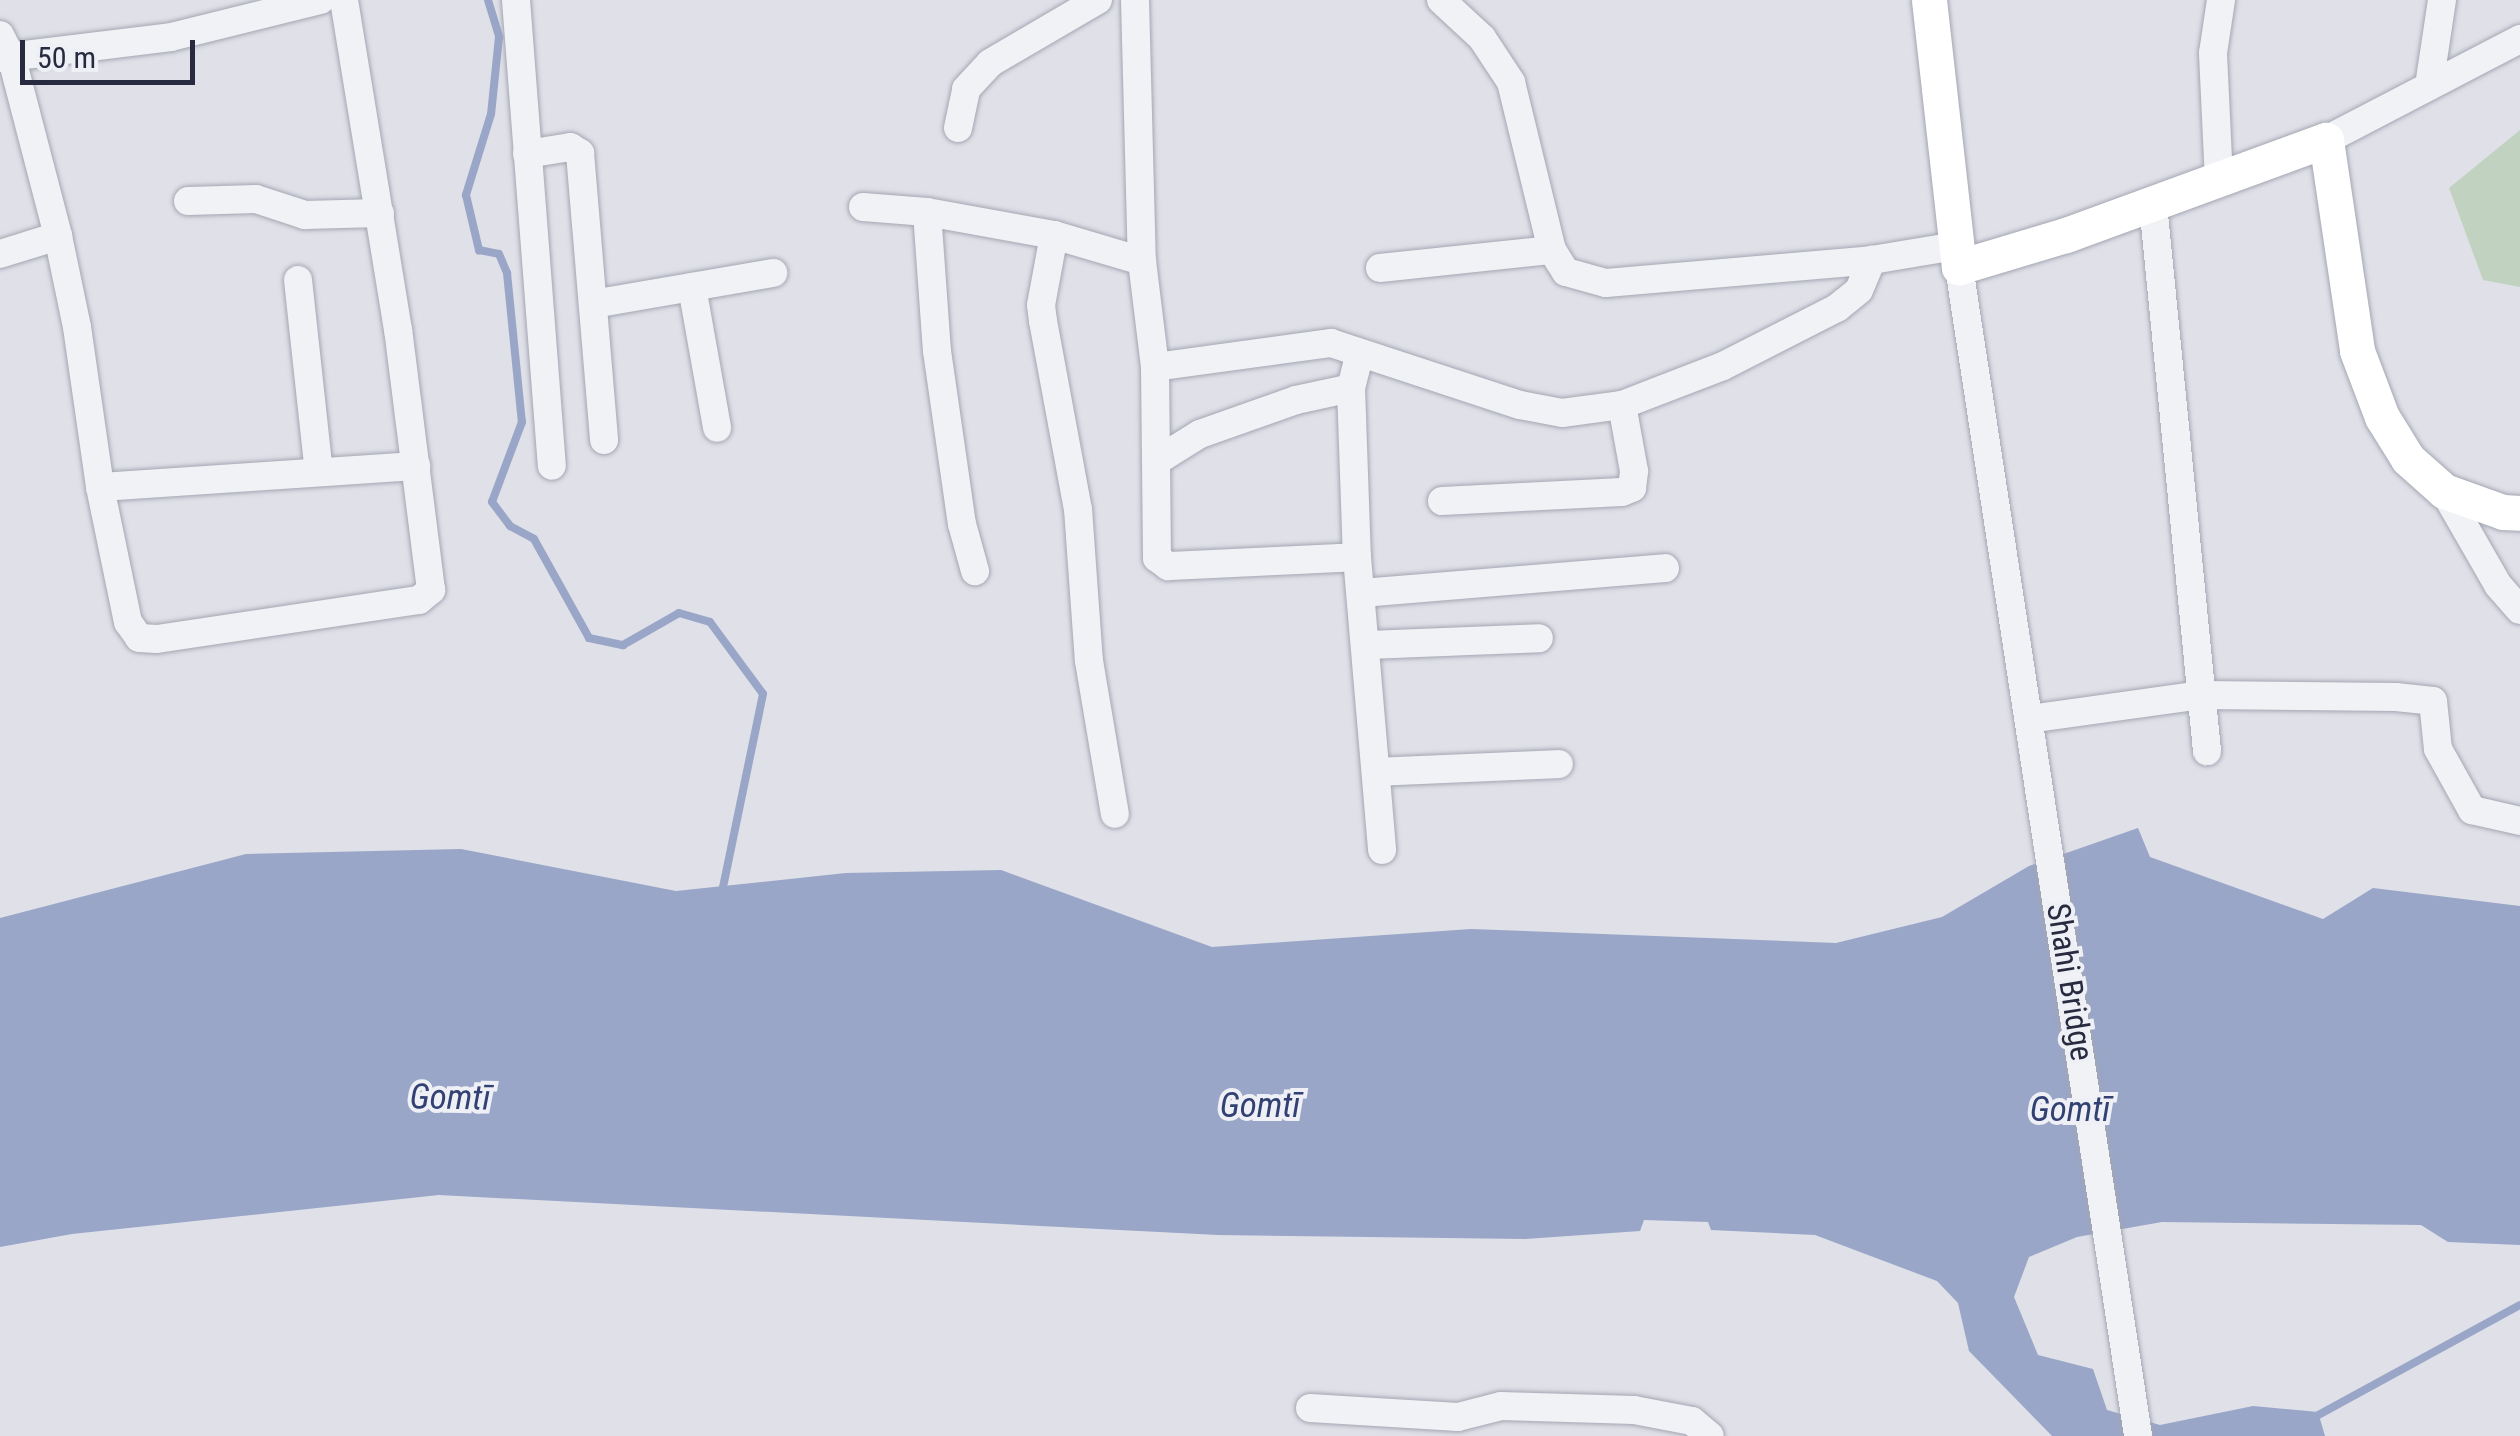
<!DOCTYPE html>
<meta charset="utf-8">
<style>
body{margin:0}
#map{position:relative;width:2520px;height:1436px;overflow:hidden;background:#dfe0e8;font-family:"Roboto Condensed",sans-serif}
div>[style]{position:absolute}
.green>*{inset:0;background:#c1d2c0}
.water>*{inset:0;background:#99a6c8}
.stream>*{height:8px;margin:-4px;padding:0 4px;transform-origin:4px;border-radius:4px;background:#99a6c8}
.roads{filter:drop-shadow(0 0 2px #a4a6b2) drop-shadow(0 0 2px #a4a6b2)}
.minor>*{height:28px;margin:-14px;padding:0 14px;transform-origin:14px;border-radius:14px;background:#f1f2f6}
.major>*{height:35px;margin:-17.5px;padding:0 17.5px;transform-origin:17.5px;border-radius:17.5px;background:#fff}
span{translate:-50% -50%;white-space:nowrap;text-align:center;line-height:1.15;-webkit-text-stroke:8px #eef0f6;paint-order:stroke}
.street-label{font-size:32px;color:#282b3f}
.water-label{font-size:35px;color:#324173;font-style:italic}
.scale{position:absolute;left:20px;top:40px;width:175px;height:45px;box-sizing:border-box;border:5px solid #282b3f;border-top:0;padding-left:12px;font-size:30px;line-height:35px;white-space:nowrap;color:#282b3f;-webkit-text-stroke:8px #eef0f6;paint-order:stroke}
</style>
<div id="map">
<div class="green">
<div style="clip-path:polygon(2520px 130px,2520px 287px,2483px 280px,2449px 188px)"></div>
</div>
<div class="water">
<div style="clip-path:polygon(2138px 828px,2150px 857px,2323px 919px,2373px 888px,2520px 906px,2520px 1245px,2448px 1242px,2421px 1225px,2162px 1222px,2077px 1237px,2029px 1257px,2014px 1297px,2038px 1355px,2093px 1369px,2107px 1410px,2160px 1425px,2253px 1406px,2318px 1412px,2325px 1436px,2052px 1436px,1969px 1351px,1958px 1303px,1937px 1281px,1815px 1235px,1711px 1230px,1708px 1222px,1644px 1220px,1640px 1231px,1525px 1239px,1218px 1235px,439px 1195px,72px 1234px,0 1247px,0 918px,246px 854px,461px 849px,676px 891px,846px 873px,1001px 870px,1212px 947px,1471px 929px,1836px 943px,1942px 917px,2029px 866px)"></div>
</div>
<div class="stream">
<div style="left:488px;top:0;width:39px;rotate:73deg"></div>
<div style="left:499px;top:37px;width:77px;rotate:95.9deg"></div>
<div style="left:491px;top:114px;width:85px;rotate:107.2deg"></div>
<div style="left:466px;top:195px;width:57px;rotate:76.7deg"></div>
<div style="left:479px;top:250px;width:20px;rotate:11deg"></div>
<div style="left:499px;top:254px;width:21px;rotate:67deg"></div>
<div style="left:507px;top:273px;width:150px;rotate:84.3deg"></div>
<div style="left:522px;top:422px;width:85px;rotate:110.6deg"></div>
<div style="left:492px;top:502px;width:30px;rotate:53deg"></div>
<div style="left:510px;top:526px;width:27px;rotate:28deg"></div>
<div style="left:534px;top:539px;width:113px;rotate:60.9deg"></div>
<div style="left:589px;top:638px;width:35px;rotate:12deg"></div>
<div style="left:623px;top:645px;width:64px;rotate:-29.7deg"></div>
<div style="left:679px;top:613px;width:32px;rotate:16deg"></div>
<div style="left:710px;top:622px;width:89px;rotate:53.6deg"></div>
<div style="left:763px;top:694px;width:206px;rotate:101.7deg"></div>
<div style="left:2311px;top:1419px;width:238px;rotate:-28.6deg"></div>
</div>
<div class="roads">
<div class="minor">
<div style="left:516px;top:0;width:467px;rotate:85.6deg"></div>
<div style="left:1135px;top:0;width:261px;rotate:88.5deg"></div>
<div style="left:1142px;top:261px;width:107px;rotate:83deg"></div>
<div style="left:1155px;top:367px;width:191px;rotate:89.4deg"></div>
<div style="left:1157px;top:558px;width:14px;rotate:36deg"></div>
<div style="left:1168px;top:566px;width:189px;rotate:-2.7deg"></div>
<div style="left:1441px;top:0;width:56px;rotate:42.8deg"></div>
<div style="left:1482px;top:38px;width:53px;rotate:56.6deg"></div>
<div style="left:1511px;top:82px;width:173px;rotate:76.3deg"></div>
<div style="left:1552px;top:250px;width:26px;rotate:58deg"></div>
<div style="left:1566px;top:272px;width:41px;rotate:15.4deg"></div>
<div style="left:1606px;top:283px;width:267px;rotate:-4.9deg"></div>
<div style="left:1872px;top:260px;width:85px;rotate:-9.5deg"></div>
<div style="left:0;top:35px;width:27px;rotate:63deg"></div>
<div style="left:12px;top:59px;width:183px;rotate:75.4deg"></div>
<div style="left:58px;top:236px;width:93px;rotate:78.2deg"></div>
<div style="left:77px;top:327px;width:162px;rotate:81.8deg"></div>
<div style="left:100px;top:487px;width:138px;rotate:78.3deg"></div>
<div style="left:128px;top:622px;width:19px;rotate:55deg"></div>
<div style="left:139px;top:638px;width:18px;rotate:3deg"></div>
<div style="left:157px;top:639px;width:265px;rotate:-8.5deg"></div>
<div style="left:419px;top:600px;width:16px;rotate:-40deg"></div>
<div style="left:431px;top:590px;width:262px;rotate:-97.2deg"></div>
<div style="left:398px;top:330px;width:334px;rotate:-99.3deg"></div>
<div style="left:0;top:58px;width:172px;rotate:-7deg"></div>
<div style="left:171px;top:37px;width:154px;rotate:-13.9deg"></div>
<div style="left:2429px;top:86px;width:87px;rotate:-81.4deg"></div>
<div style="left:958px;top:128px;width:40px;rotate:-78deg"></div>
<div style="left:966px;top:89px;width:35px;rotate:-47deg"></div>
<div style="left:990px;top:63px;width:125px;rotate:-30.3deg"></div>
<div style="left:2326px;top:140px;width:219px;rotate:-27.5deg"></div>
<div style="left:527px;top:154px;width:44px;rotate:-9.2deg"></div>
<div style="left:570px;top:147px;width:12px;rotate:31deg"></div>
<div style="left:580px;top:153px;width:288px;rotate:85.2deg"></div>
<div style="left:2219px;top:181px;width:128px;rotate:-92.7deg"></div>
<div style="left:2213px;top:53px;width:54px;rotate:-81.4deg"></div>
<div style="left:188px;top:201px;width:68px;rotate:-1.7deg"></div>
<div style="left:256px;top:199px;width:52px;rotate:18.1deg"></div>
<div style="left:305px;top:215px;width:75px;rotate:-1.5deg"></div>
<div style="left:2153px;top:204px;width:550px;rotate:84.36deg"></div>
<div style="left:863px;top:207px;width:64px;rotate:4.5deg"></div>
<div style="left:927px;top:212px;width:129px;rotate:10.3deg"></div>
<div style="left:1054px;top:235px;width:92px;rotate:16.5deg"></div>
<div style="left:927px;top:212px;width:139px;rotate:85.9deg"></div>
<div style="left:937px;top:351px;width:175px;rotate:81.8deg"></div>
<div style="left:962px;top:524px;width:49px;rotate:74.5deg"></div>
<div style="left:1054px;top:235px;width:71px;rotate:100.5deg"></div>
<div style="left:1041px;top:305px;width:16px;rotate:83deg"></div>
<div style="left:1043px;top:321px;width:191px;rotate:79.5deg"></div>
<div style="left:1078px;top:509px;width:152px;rotate:85.9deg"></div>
<div style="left:1089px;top:661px;width:155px;rotate:80.4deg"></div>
<div style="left:0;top:254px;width:61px;rotate:-17.2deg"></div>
<div style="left:1959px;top:267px;width:1183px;rotate:81.29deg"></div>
<div style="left:1380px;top:268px;width:173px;rotate:-6deg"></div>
<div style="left:298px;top:280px;width:193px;rotate:83.8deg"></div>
<div style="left:692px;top:287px;width:143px;rotate:79.9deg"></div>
<div style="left:593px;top:304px;width:183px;rotate:-9.8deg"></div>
<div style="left:1359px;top:356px;width:33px;rotate:104deg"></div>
<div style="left:1351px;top:388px;width:169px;rotate:88deg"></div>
<div style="left:1357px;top:557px;width:294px;rotate:85.1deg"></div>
<div style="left:1155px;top:367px;width:178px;rotate:-7.8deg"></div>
<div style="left:1331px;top:343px;width:199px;rotate:18.2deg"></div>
<div style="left:1520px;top:405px;width:43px;rotate:10.8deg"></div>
<div style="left:1562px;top:413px;width:61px;rotate:-7.6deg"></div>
<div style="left:1622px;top:405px;width:108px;rotate:-21.1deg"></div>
<div style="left:1723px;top:366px;width:128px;rotate:-27deg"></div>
<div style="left:1837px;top:308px;width:28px;rotate:-39deg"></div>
<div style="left:1859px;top:290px;width:33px;rotate:-67deg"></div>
<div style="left:1158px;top:460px;width:49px;rotate:-31.8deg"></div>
<div style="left:1200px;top:434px;width:102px;rotate:-19.5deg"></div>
<div style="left:1296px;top:400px;width:56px;rotate:-12.3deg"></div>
<div style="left:100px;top:487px;width:317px;rotate:-3.8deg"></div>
<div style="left:2444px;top:491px;width:108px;rotate:60.1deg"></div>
<div style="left:2498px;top:585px;width:33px;rotate:49deg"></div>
<div style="left:1442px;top:501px;width:180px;rotate:-2.9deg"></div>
<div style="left:1622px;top:492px;width:11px;rotate:-22deg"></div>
<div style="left:1632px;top:488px;width:17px;rotate:-83deg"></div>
<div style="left:1634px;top:471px;width:67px;rotate:-100.3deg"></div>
<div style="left:1362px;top:593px;width:304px;rotate:-4.7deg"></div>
<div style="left:1368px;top:645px;width:171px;rotate:-2.3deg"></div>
<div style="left:2029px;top:719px;width:175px;rotate:-7.9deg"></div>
<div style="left:2202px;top:695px;width:194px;rotate:0.6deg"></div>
<div style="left:2396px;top:697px;width:37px;rotate:6deg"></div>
<div style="left:2433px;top:701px;width:48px;rotate:84.1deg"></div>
<div style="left:2438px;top:749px;width:70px;rotate:60.9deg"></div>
<div style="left:2472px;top:810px;width:49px;rotate:12.9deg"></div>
<div style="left:1376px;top:772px;width:183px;rotate:-2.5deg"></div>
<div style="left:1310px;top:1408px;width:148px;rotate:3.5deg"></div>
<div style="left:1458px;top:1417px;width:44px;rotate:-14.3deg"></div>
<div style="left:1501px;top:1406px;width:133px;rotate:1.7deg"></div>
<div style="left:1634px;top:1410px;width:59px;rotate:10.7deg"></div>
<div style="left:1692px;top:1421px;width:23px;rotate:40deg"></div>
</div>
<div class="major">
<div style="left:1929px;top:0;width:269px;rotate:83.6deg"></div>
<div style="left:1959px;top:267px;width:112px;rotate:-16.7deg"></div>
<div style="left:2066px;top:235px;width:277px;rotate:-20.1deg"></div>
<div style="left:2326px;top:140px;width:213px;rotate:81.6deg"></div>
<div style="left:2357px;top:351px;width:71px;rotate:69.3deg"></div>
<div style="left:2382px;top:417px;width:49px;rotate:58.2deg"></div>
<div style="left:2408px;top:459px;width:48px;rotate:41.6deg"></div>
<div style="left:2444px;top:491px;width:63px;rotate:19.6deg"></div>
<div style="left:2503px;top:512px;width:17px;rotate:3deg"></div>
</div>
</div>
<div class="street-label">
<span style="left:2070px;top:982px;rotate:81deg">Shahi Bridge</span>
</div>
<div class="water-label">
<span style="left:450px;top:1098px;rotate:1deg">Gomtī</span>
<span style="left:1260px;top:1106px">Gomtī</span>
<span style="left:2070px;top:1110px">Gomtī</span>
</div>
<div class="scale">50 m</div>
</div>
